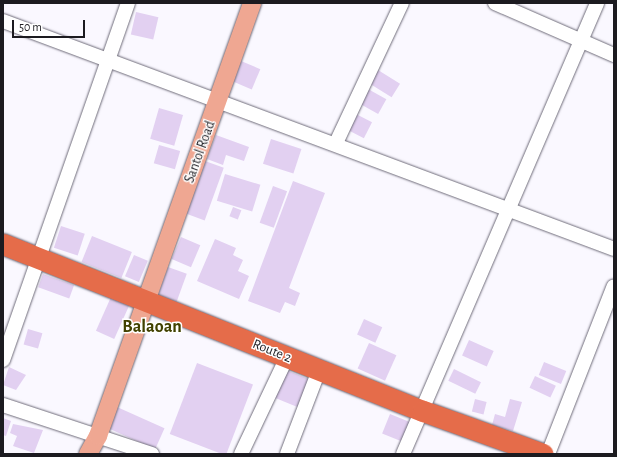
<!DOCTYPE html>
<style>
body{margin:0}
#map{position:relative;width:617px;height:457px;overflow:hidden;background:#faf8ff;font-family:"Alegreya Sans",sans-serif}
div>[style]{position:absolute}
.building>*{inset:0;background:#e2d0f1;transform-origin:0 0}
.roads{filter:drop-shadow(0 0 1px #6f6c7a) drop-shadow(0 0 1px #6f6c7a)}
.minor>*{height:14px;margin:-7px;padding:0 7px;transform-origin:7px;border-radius:7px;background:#fff}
.major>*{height:18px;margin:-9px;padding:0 9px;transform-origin:9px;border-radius:9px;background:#efa792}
.highway>*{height:21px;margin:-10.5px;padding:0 10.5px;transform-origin:10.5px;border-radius:10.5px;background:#e56c4a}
span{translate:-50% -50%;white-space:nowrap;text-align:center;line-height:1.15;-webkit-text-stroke:3px #fff;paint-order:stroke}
.street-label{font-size:14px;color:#1c1b20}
.district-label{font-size:18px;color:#414100;font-weight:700}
.frame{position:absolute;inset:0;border:4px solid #1c1b20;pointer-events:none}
.scale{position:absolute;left:12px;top:20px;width:73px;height:18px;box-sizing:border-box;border:2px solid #1c1b20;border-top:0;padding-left:5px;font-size:12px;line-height:14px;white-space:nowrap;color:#1c1b20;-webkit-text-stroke:3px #fff;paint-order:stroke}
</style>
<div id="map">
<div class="building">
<div style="left:136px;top:12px;width:23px;height:23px;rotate:13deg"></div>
<div style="left:241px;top:61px;width:21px;height:22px;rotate:23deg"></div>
<div style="left:378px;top:70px;width:26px;height:16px;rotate:32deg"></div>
<div style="left:368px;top:89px;width:21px;height:17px;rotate:29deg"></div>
<div style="left:159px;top:108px;width:25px;height:32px;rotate:16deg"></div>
<div style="left:356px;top:114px;width:18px;height:18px;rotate:27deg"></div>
<div style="clip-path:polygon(216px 135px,249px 147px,244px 161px,226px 155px,223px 165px,207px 159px)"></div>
<div style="left:271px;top:139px;width:32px;height:26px;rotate:18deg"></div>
<div style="left:159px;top:145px;width:22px;height:19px;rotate:16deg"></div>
<div style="left:205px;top:161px;width:20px;height:56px;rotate:20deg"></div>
<div style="left:225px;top:174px;width:37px;height:28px;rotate:17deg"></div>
<div style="clip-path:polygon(293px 181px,325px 193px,289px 288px,300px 293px,295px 306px,285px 302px,280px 313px,248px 301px)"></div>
<div style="left:273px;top:186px;width:15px;height:39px;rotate:20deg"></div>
<div style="left:233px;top:207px;width:9px;height:10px;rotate:21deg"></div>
<div style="left:61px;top:226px;width:25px;height:23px;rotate:18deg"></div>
<div style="left:92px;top:236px;width:43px;height:28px;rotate:22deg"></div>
<div style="left:181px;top:237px;width:21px;height:24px;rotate:23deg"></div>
<div style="clip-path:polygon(215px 239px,236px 248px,233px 255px,243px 260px,238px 271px,249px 276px,239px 299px,197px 281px)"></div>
<div style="left:134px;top:255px;width:15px;height:23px;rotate:23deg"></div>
<div style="left:168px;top:267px;width:20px;height:30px;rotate:20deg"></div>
<div style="left:43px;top:274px;width:33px;height:14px;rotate:20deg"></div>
<div style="left:111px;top:297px;width:20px;height:37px;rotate:24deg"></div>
<div style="left:364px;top:319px;width:20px;height:17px;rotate:24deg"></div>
<div style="left:28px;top:329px;width:15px;height:16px;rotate:16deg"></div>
<div style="left:469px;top:340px;width:27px;height:17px;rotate:24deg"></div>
<div style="left:369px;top:343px;width:30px;height:28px;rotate:24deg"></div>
<div style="left:544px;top:362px;width:24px;height:14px;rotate:22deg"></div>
<div style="left:197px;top:363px;width:60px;height:76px;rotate:21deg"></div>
<div style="clip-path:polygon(9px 367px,26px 375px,16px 390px,3px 385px)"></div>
<div style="left:454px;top:369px;width:30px;height:13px;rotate:26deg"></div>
<div style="left:286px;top:370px;width:27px;height:30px;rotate:22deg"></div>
<div style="left:535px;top:376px;width:23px;height:13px;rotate:25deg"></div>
<div style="left:475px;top:399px;width:12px;height:13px;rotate:14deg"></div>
<div style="clip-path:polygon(510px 399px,522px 402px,513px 431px,492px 425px,495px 414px,505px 417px)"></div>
<div style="left:117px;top:407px;width:52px;height:23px;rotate:24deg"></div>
<div style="left:390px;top:414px;width:22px;height:21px;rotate:22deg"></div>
<div style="clip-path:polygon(3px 418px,11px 421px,6px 436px,3px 435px)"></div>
<div style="clip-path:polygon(13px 424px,43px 430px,34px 453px,13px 446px,17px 436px,10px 433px)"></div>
</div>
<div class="roads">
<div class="minor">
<div style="left:495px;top:3px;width:130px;rotate:23.6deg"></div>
<div style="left:3px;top:21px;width:652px;rotate:20.46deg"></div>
<div style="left:336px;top:143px;width:155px;rotate:-64.8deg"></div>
<div style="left:3px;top:360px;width:378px;rotate:-70.7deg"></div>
<div style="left:3px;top:405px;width:157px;rotate:18.2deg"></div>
<div style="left:241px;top:454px;width:107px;rotate:-64.6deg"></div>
<div style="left:287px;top:454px;width:90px;rotate:-69.1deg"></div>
<div style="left:403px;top:454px;width:491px;rotate:-66.7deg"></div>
<div style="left:548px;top:454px;width:180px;rotate:-68.6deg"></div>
</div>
<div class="major">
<div style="left:88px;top:454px;width:21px;rotate:-61deg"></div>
<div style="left:98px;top:436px;width:460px;rotate:-70.4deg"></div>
</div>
<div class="highway">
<div style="left:3px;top:244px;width:452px;rotate:21.7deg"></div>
<div style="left:423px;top:411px;width:127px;rotate:19.7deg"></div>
</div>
</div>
<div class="street-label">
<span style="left:200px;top:152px;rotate:-70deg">Santol Road</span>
<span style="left:272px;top:351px;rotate:22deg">Route 2</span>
</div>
<div class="district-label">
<span style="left:152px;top:327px">Balaoan</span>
</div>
<div class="frame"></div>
<div class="scale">50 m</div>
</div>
